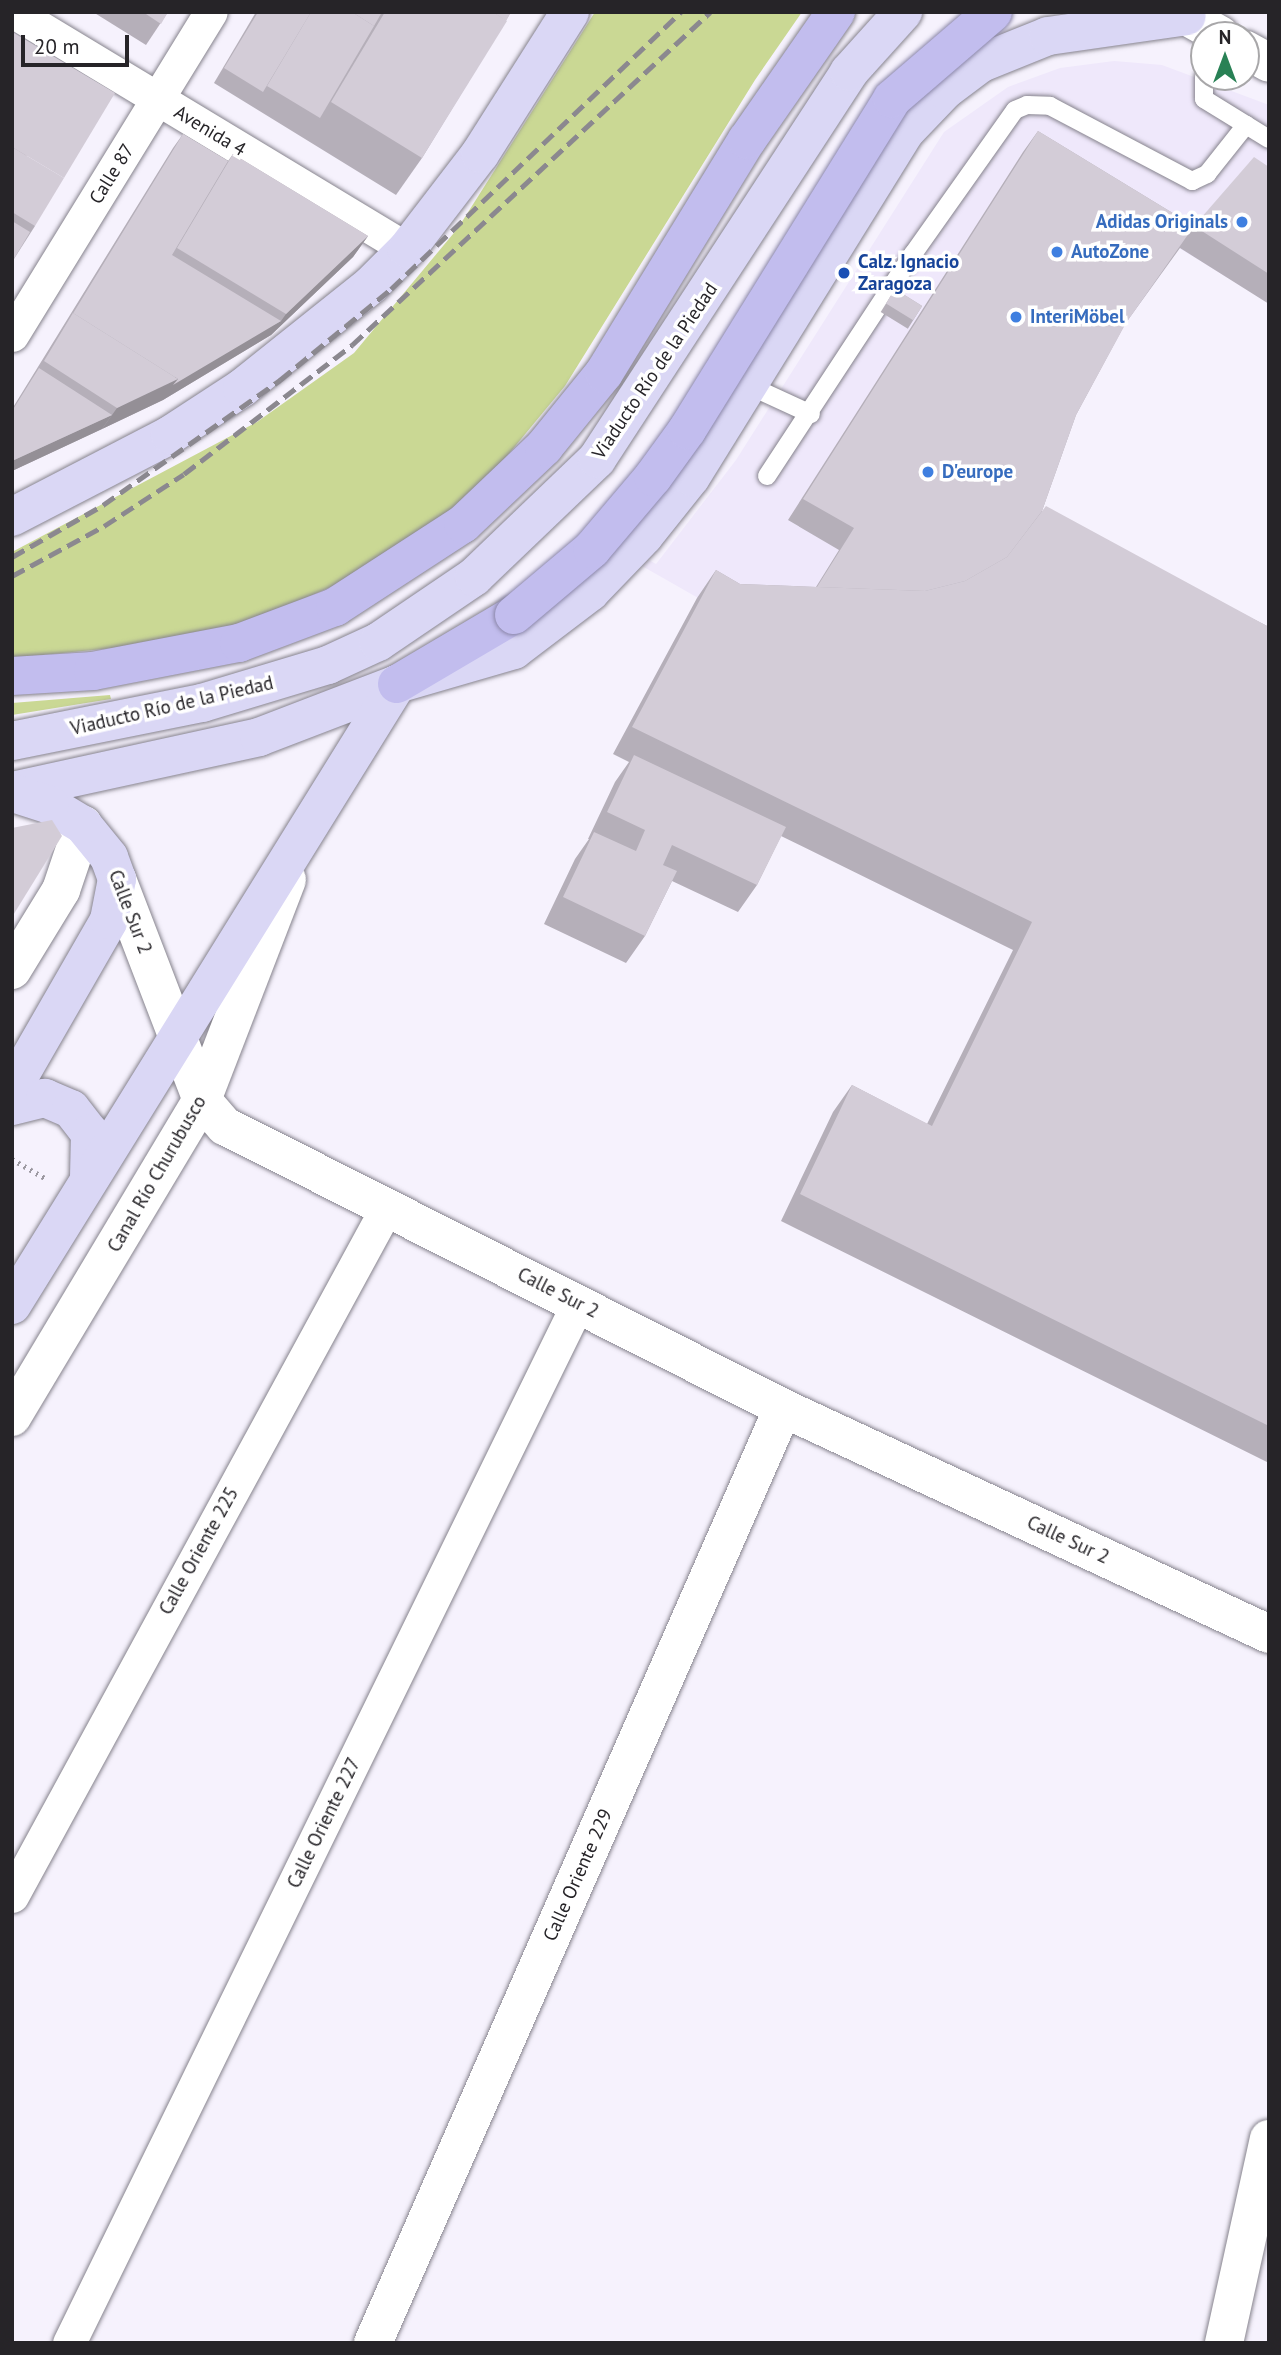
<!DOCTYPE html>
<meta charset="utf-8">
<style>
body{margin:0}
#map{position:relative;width:1281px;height:2355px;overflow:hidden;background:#f6f2fd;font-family:"PT Sans",sans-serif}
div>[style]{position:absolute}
.built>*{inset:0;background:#efe8fb}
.green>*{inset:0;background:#cad894}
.path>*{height:4.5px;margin-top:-2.25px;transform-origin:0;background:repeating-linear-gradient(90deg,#9c99a1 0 2px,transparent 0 7px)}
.roads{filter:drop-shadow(0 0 2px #86838d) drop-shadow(0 0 2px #86838d)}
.lane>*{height:18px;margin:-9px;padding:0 9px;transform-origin:9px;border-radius:9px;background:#fff}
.street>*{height:33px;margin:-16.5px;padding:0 16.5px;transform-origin:16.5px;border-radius:16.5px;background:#fff}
.secondary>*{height:38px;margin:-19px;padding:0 19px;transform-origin:19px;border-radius:19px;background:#fff}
.primary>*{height:38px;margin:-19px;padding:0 19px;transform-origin:19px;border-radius:19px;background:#dad7f5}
.highway>*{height:38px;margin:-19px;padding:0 19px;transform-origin:19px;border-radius:19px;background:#c2bdee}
.rail>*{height:5px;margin-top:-2.5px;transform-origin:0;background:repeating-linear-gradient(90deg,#8b888f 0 14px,transparent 0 21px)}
.bridges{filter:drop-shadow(0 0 2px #8b87a9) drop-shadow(0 0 2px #8b87a9)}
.highway-bridge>*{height:38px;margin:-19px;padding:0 19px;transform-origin:19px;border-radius:19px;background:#c2bdee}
.wall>*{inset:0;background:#b5afb9;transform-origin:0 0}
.shaded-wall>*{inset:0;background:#948f96}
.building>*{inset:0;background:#d3ccd7;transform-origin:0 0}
.dots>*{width:19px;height:19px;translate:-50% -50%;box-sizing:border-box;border:4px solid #fff;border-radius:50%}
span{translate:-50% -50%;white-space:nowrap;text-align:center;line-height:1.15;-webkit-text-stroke:7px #fff;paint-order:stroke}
.street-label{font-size:19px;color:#262428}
.shop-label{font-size:19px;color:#366cbe;font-weight:700}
.right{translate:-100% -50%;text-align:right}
.left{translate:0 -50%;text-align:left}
.transit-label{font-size:19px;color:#164399;font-weight:700}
.frame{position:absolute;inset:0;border:14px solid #262428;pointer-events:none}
.north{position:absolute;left:1190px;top:21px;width:70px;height:70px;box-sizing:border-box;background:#fff;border:2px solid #a8a7a9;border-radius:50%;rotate:0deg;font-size:19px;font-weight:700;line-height:28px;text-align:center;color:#262428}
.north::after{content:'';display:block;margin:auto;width:24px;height:32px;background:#298155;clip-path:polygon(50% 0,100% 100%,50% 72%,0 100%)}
.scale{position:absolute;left:21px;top:35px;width:108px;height:32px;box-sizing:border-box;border:4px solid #262428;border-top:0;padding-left:9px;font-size:21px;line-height:24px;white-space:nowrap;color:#262428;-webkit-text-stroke:5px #fff;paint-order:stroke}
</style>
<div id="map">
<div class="built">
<div style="clip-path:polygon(1114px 61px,1162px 65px,1269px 105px,1269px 303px,1179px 248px,1111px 344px,1061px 436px,1027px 533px,721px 611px,642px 566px,647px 559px,656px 564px,736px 460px,944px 132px,1008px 87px,1060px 68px)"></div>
</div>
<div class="green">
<div style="clip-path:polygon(595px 12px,802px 12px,755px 80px,565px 386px,477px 492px,351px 578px,258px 619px,174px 642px,12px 658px,12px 552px,257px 422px,354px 353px,458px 228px)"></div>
<div style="clip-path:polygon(110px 695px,111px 699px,12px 715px,12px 703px)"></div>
</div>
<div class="path">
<div style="left:12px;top:1159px;width:39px;rotate:30deg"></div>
</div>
<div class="roads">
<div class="lane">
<div style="left:1204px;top:77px;width:22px;rotate:90deg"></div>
<div style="left:1204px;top:99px;width:76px;rotate:31.6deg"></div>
<div style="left:750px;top:386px;width:67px;rotate:24.7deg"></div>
<div style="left:767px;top:476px;width:266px;rotate:-56.7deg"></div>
<div style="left:913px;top:254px;width:176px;rotate:-54.7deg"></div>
<div style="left:1015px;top:110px;width:13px;rotate:-23deg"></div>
<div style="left:1027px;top:105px;width:23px;rotate:2deg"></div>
<div style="left:1050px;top:106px;width:161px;rotate:27.8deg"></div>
<div style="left:1192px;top:181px;width:17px;rotate:-25deg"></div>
<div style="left:1207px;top:174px;width:63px;rotate:-51.5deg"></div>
</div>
<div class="street">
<div style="left:14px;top:12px;width:459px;rotate:31.1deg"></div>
<div style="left:12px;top:335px;width:379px;rotate:-58.4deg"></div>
<div style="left:12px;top:1896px;width:784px;rotate:-61.44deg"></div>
<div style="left:69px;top:2343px;width:1158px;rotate:-63.92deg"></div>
</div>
<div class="secondary">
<div style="left:1179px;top:12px;width:47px;rotate:29.3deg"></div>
<div style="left:1246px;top:50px;width:26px;rotate:29deg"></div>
<div style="left:117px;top:879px;width:237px;rotate:69deg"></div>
<div style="left:202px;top:1100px;width:35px;rotate:49deg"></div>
<div style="left:225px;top:1126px;width:625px;rotate:26.81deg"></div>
<div style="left:783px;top:1408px;width:536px;rotate:24.94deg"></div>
<div style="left:12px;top:970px;width:94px;rotate:-58.5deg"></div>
<div style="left:61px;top:890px;width:69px;rotate:-71.3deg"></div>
<div style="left:12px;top:1417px;width:370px;rotate:-59.1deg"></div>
<div style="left:202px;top:1100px;width:236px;rotate:-68.9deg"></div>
<div style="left:373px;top:2343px;width:1021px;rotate:-66.32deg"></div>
<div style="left:1224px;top:2343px;width:209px;rotate:-77.6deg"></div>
</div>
<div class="primary">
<div style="left:12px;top:517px;width:178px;rotate:-27.4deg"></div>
<div style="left:170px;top:435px;width:86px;rotate:-33.1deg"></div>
<div style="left:242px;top:388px;width:165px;rotate:-38.6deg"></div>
<div style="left:371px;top:285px;width:51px;rotate:-45deg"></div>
<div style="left:407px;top:249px;width:120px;rotate:-52.5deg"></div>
<div style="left:480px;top:154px;width:168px;rotate:-57.6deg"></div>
<div style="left:12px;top:741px;width:194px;rotate:-11.3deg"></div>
<div style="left:202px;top:703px;width:132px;rotate:-16.8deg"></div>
<div style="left:328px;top:665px;width:55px;rotate:-24.7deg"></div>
<div style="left:378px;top:642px;width:116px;rotate:-34.1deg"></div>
<div style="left:474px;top:577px;width:170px;rotate:-43.8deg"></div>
<div style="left:597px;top:459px;width:462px;rotate:-56.9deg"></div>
<div style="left:849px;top:72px;width:81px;rotate:-48deg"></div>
<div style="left:12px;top:791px;width:253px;rotate:-12.3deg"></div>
<div style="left:259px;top:737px;width:148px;rotate:-21deg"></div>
<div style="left:397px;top:684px;width:122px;rotate:-16.2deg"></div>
<div style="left:514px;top:650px;width:96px;rotate:-37.3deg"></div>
<div style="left:590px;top:592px;width:78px;rotate:-46deg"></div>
<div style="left:644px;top:536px;width:75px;rotate:-51.5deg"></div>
<div style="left:691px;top:477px;width:405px;rotate:-58.2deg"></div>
<div style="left:904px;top:133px;width:59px;rotate:-46.4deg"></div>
<div style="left:945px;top:90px;width:45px;rotate:-36.9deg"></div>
<div style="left:981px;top:63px;width:72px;rotate:-21.9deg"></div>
<div style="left:1048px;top:36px;width:140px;rotate:-8.2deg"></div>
<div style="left:12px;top:1089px;width:195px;rotate:-60.1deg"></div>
<div style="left:109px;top:920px;width:42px;rotate:-79deg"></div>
<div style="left:117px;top:879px;width:23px;rotate:-110deg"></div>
<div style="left:109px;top:857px;width:41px;rotate:-129.1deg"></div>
<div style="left:83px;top:825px;width:39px;rotate:-149deg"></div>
<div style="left:50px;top:805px;width:40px;rotate:-162deg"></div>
<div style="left:12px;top:1106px;width:34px;rotate:-14deg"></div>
<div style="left:45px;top:1098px;width:28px;rotate:23deg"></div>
<div style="left:71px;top:1109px;width:31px;rotate:52deg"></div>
<div style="left:90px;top:1133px;width:45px;rotate:91.3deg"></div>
<div style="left:12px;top:1305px;width:731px;rotate:-58.2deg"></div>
</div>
<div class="highway">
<div style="left:12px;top:676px;width:81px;rotate:-3.5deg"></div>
<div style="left:93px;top:671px;width:149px;rotate:-10.9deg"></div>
<div style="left:239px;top:643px;width:103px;rotate:-20.6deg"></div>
<div style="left:335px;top:607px;width:153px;rotate:-33deg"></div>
<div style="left:463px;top:524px;width:112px;rotate:-43.5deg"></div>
<div style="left:544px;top:447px;width:95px;rotate:-51deg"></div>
<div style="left:604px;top:373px;width:273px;rotate:-58.5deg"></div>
<div style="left:747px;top:140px;width:156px;rotate:-55.2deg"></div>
<div style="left:397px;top:684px;width:136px;rotate:-30.5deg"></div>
</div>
</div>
<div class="rail">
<div style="left:12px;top:557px;width:105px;rotate:-29.7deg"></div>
<div style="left:103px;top:505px;width:217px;rotate:-35.2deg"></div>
<div style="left:280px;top:380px;width:144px;rotate:-39.3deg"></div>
<div style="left:391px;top:289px;width:401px;rotate:-43.7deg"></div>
<div style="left:12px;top:576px;width:105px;rotate:-28.5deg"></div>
<div style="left:104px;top:526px;width:95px;rotate:-33deg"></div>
<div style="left:184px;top:474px;width:212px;rotate:-37.5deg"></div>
<div style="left:352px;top:345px;width:489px;rotate:-42.9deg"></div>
</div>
<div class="bridges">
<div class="highway-bridge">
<div style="left:514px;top:615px;width:102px;rotate:-40.2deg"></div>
<div style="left:592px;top:549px;width:94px;rotate:-49.7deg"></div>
<div style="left:653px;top:477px;width:58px;rotate:-54.1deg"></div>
<div style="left:687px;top:430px;width:389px;rotate:-58.2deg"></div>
<div style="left:892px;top:99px;width:133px;rotate:-40.7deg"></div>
</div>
</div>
<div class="wall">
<div style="clip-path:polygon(93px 12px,168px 12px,146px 45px)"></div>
<div style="clip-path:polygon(256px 12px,511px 12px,422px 158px,396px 195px,214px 83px)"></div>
<div style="clip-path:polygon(12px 32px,35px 226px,12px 262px)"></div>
<div style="clip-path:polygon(1038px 131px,1194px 226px,1269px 167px,1269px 304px,1180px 248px,1125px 324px,1076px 415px,1042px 511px,1269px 627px,1269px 1463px,781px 1221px,833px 1112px,852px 1085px,927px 1124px,1013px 950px,781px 836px,757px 885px,738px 912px,672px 881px,645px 936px,626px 963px,544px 924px,575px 859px,589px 839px,588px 839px,615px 782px,629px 762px,613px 754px,697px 598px,716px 570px,740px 584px,816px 587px,839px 550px,788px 520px,1023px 152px)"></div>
<div style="clip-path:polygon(183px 134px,228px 161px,233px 154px,368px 236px,353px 257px,271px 335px,163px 400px,102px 429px,12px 471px,12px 409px,173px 148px)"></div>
<div style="left:895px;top:289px;width:32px;height:27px;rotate:32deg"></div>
</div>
<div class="shaded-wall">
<div style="clip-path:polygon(368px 236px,353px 257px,271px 335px,163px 400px,102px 429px,117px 408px,281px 321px,286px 314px)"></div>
<div style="clip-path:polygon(112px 415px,102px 429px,12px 471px,12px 461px)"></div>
</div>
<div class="building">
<div style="clip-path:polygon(143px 12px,168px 12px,161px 24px)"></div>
<div style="clip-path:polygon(258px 12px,311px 12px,263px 92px,224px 68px)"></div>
<div style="clip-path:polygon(311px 12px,352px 12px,374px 26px,320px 118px,267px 86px)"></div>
<div style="clip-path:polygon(352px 12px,382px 12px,374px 26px)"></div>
<div style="clip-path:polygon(385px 12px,493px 12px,507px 21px,422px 158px,331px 102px)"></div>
<div style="clip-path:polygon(493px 12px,511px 12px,506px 21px)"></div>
<div style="clip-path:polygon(12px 32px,115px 93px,64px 178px,12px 147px)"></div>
<div style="clip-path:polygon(1038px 131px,1194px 226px,1126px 323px,1076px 415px,1042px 511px,1007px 557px,965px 581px,925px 591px,817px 587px,854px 528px,803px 499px)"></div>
<div style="clip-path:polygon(183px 134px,228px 161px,172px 255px,281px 321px,173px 385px,178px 379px,73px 313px,69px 320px)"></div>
<div style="clip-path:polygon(12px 147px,64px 178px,35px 226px,12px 212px)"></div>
<div style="clip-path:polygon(233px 154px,368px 236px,286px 314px,177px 248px)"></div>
<div style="clip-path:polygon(1254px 157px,1269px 167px,1269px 274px,1194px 226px)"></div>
<div style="clip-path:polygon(12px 221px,30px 232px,12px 262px)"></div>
<div style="left:895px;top:289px;width:32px;height:17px;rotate:32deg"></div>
<div style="clip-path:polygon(73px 313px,178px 379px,117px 408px,44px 361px)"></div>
<div style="clip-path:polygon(39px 368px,112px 415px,12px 461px,12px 411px)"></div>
<div style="clip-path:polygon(1046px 506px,1269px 627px,1269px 1426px,800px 1194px,852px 1085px,932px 1126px,1032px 922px,632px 727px,716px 570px,740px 584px,925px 591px,965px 581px,1007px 557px)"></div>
<div style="clip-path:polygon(634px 755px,786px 827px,757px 885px,672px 845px,663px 865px,677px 871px,645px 936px,563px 897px,594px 832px,636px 851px,645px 830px,607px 812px)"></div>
<div style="clip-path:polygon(52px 820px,62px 836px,12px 917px,12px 828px)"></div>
</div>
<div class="dots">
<div style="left:1242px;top:222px;background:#3f7fe0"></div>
<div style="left:1057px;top:252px;background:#3f7fe0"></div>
<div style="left:844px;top:273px;background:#1a4fb4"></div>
<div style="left:1016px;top:317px;background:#3f7fe0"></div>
<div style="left:928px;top:472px;background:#3f7fe0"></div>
</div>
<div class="street-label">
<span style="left:210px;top:131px;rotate:31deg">Avenida 4</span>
<span style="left:112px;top:174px;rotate:-58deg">Calle 87</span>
<span style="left:655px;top:371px;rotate:-56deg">Viaducto Río de la Piedad</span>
<span style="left:172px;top:706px;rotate:-13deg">Viaducto Río de la Piedad</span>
<span style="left:130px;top:912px;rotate:69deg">Calle Sur 2</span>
<span style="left:157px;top:1174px;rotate:-60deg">Canal Río Churubusco</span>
<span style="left:558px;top:1293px;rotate:27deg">Calle Sur 2</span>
<span style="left:1068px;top:1540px;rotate:25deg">Calle Sur 2</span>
<span style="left:199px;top:1551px;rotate:-61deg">Calle Oriente 225</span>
<span style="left:324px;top:1823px;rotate:-64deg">Calle Oriente 227</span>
<span style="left:578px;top:1875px;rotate:-66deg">Calle Oriente 229</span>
</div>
<div class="shop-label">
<span class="right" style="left:1228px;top:222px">Adidas Originals</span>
<span class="left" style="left:1071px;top:252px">AutoZone</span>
<span class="left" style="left:1030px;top:317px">InteriMöbel</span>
<span class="left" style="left:942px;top:472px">D'europe</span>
</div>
<div class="transit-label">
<span class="left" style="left:858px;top:273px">Calz. Ignacio<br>Zaragoza</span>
</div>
<div class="frame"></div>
<div class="north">N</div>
<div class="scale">20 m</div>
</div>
